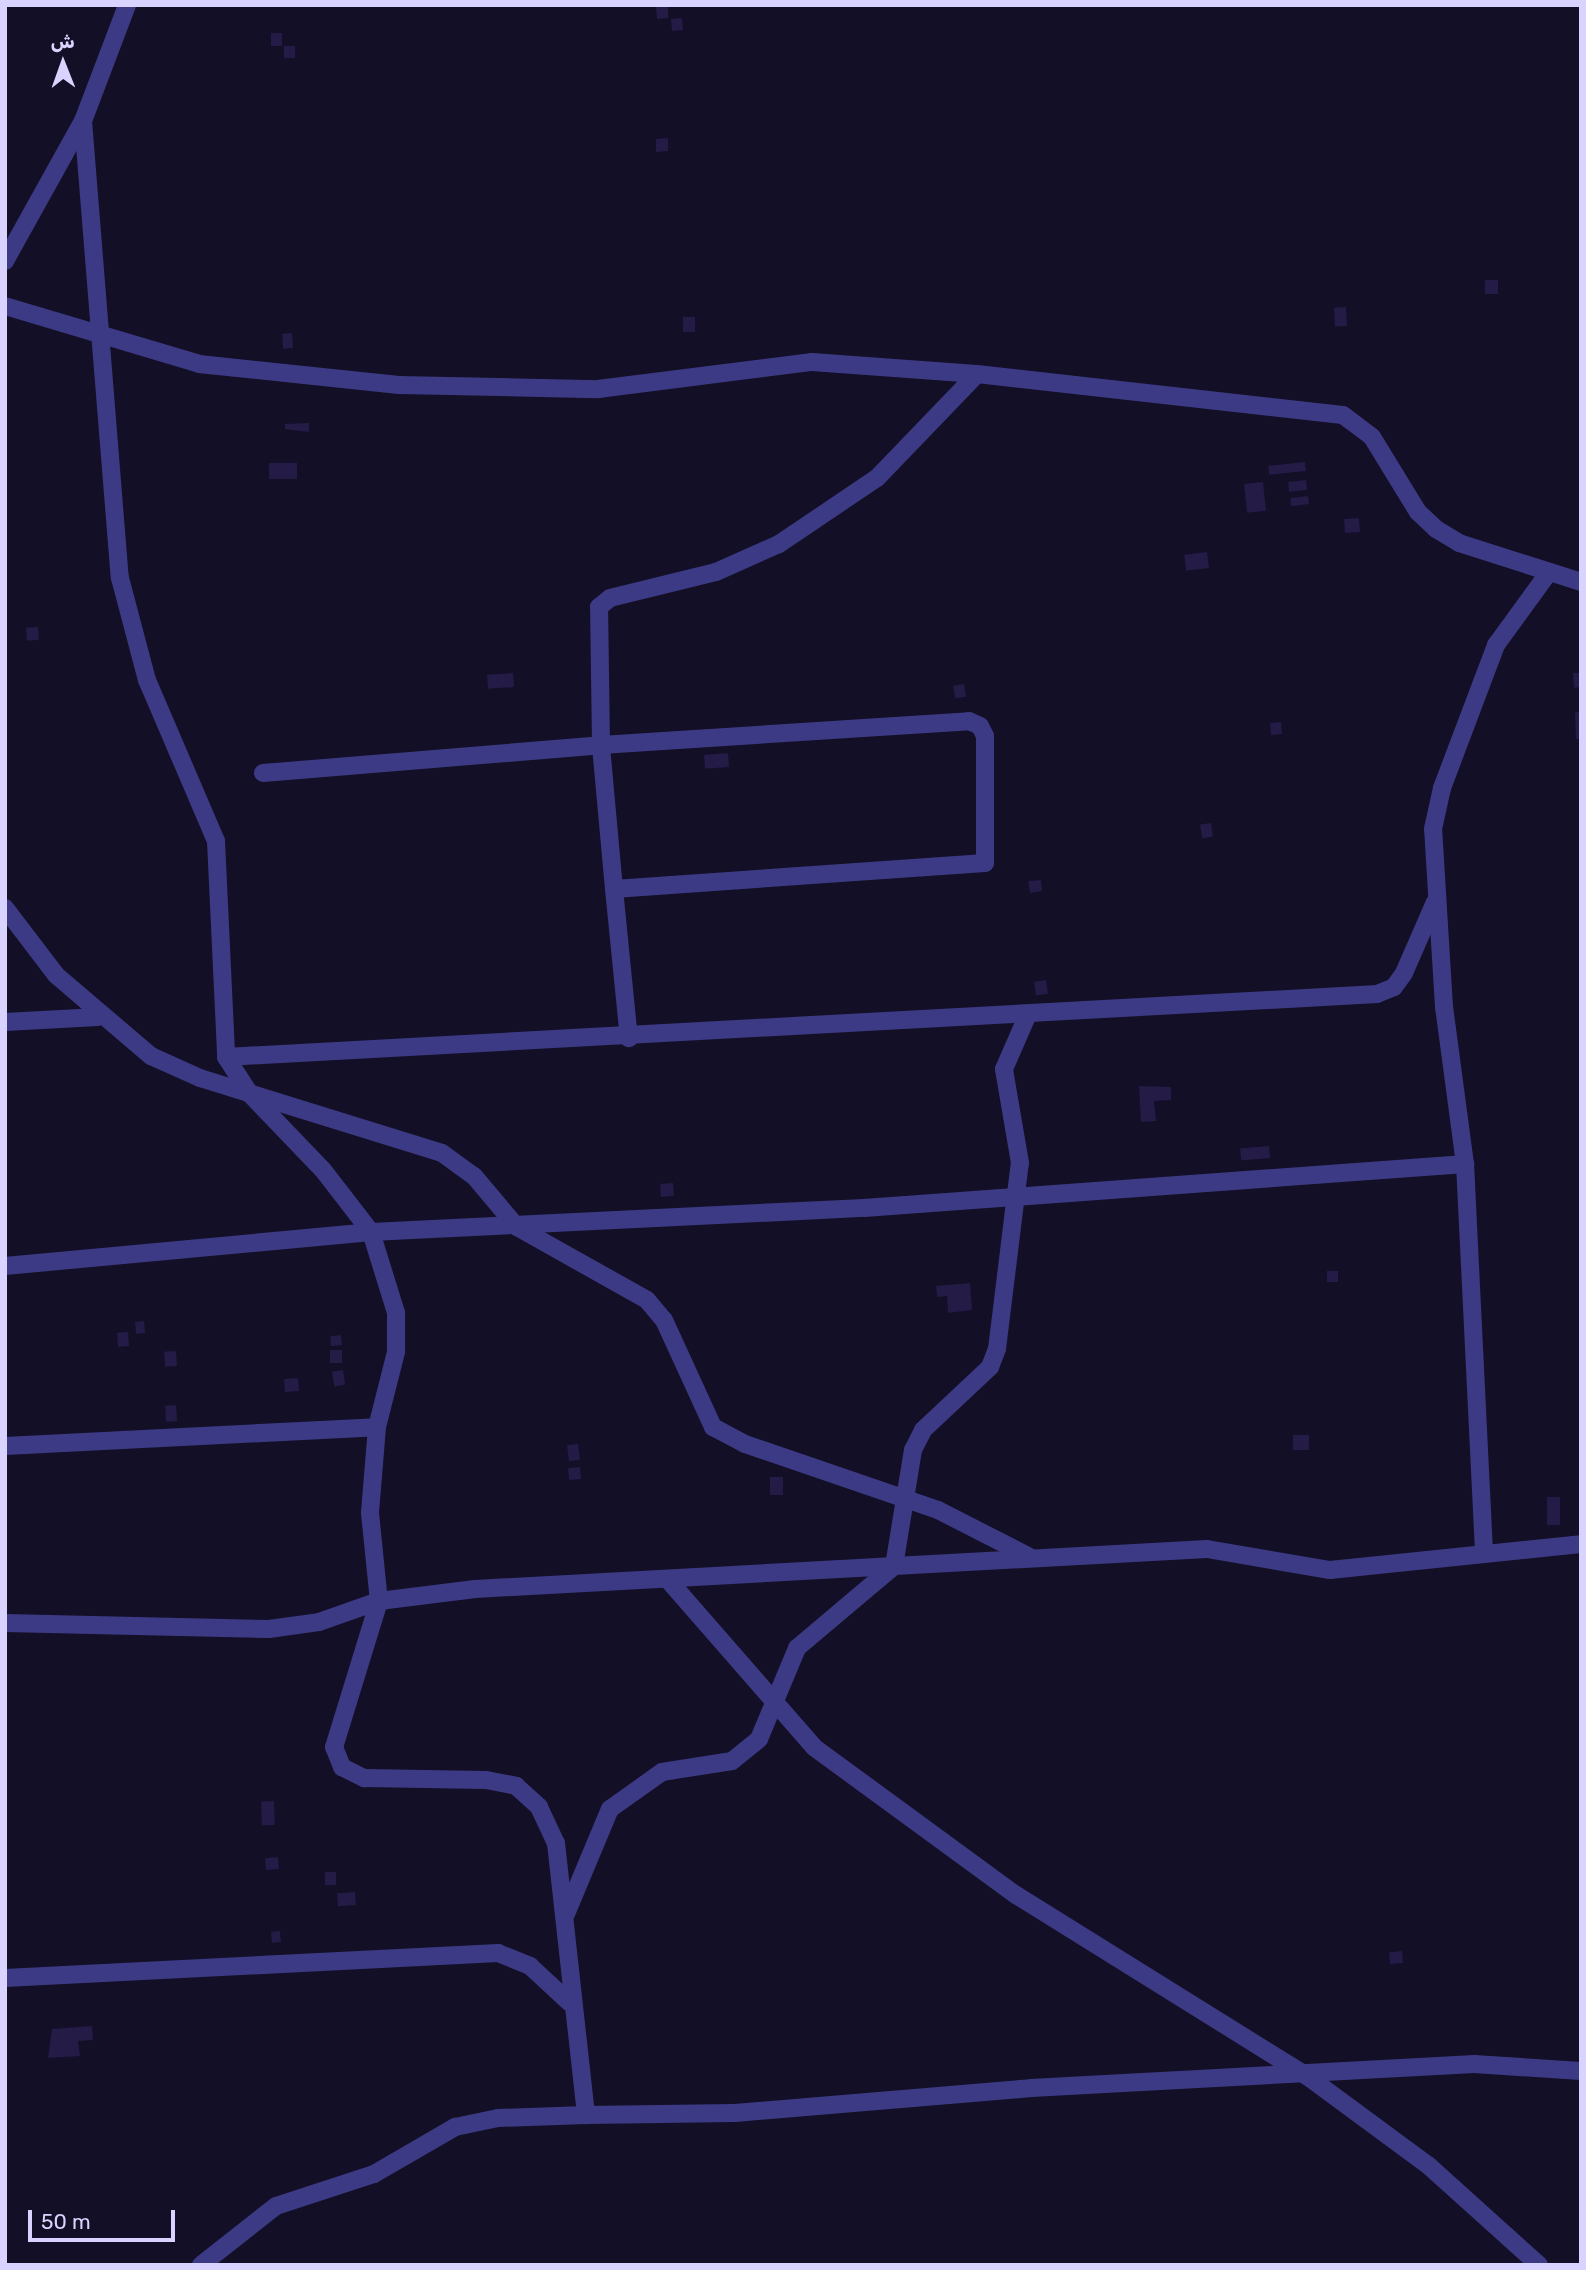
<!DOCTYPE html>
<meta charset="utf-8">
<style>
body{margin:0}
#map{position:relative;width:1586px;height:2270px;overflow:hidden;background:#130f26;font-family:Rubik,"Noto Naskh Arabic",sans-serif}
div>[style]{position:absolute}
.building>*{inset:0;background:#241b47;transform-origin:0 0}
.minor>*{height:18px;margin:-9px;padding:0 9px;transform-origin:9px;border-radius:9px;background:#3d3a85}
span{translate:-50% -50%;white-space:nowrap;text-align:center;line-height:1.15;-webkit-text-stroke:6px #130f26;paint-order:stroke}
.frame{position:absolute;inset:0;border:7px solid #d9d4ff;pointer-events:none}
.north{position:absolute;left:28px;top:28px;width:70px;height:70px;-webkit-text-stroke:5px #130f26;paint-order:stroke;rotate:359deg;font-size:19px;font-weight:700;line-height:28px;text-align:center;color:#d9d4ff}
.north::after{content:'';display:block;margin:auto;width:24px;height:32px;background:#d9d4ff;clip-path:polygon(50% 0,100% 100%,50% 72%,0 100%)}
.scale{position:absolute;left:28px;top:2210px;width:147px;height:32px;box-sizing:border-box;border:4px solid #d9d4ff;border-top:0;padding-left:9px;font-size:21px;line-height:24px;white-space:nowrap;color:#d9d4ff;-webkit-text-stroke:5px #130f26;paint-order:stroke}
</style>
<div id="map">
<div class="building">
<div style="clip-path:polygon(656px 6px,668px 6px,668px 18px,657px 19px)"></div>
<div style="left:682px;top:18px;width:12px;height:11px;rotate:85deg"></div>
<div style="left:271px;top:33px;width:11px;height:13px"></div>
<div style="left:284px;top:46px;width:11px;height:12px"></div>
<div style="clip-path:polygon(668px 138px,668px 151px,656px 152px,656px 139px)"></div>
<div style="left:1485px;top:280px;width:13px;height:14px"></div>
<div style="left:1346px;top:307px;width:19px;height:12px;rotate:87deg"></div>
<div style="left:683px;top:317px;width:12px;height:15px"></div>
<div style="left:292px;top:333px;width:15px;height:10px;rotate:86deg"></div>
<div style="clip-path:polygon(309px 423px,309px 432px,285px 429px,285px 424px)"></div>
<div style="left:1305px;top:462px;width:9px;height:37px;rotate:84deg"></div>
<div style="left:297px;top:463px;width:16px;height:28px;rotate:90deg"></div>
<div style="left:1306px;top:480px;width:10px;height:18px;rotate:84deg"></div>
<div style="left:1263px;top:482px;width:29px;height:19px;rotate:84deg"></div>
<div style="left:1308px;top:496px;width:8px;height:18px;rotate:83deg"></div>
<div style="left:1359px;top:518px;width:14px;height:15px;rotate:86deg"></div>
<div style="left:1207px;top:552px;width:16px;height:23px;rotate:83deg"></div>
<div style="left:38px;top:627px;width:13px;height:12px;rotate:86deg"></div>
<div style="left:513px;top:673px;width:14px;height:26px;rotate:86deg"></div>
<div style="clip-path:polygon(1573px 673px,1581px 673px,1581px 687px,1574px 688px)"></div>
<div style="left:964px;top:684px;width:13px;height:11px;rotate:81deg"></div>
<div style="clip-path:polygon(1575px 712px,1581px 712px,1581px 739px,1576px 739px)"></div>
<div style="left:1281px;top:722px;width:12px;height:11px;rotate:85deg"></div>
<div style="left:728px;top:753px;width:14px;height:24px;rotate:86deg"></div>
<div style="left:1211px;top:823px;width:14px;height:11px;rotate:82deg"></div>
<div style="clip-path:polygon(1041px 880px,1042px 891px,1030px 893px,1028px 881px)"></div>
<div style="left:1046px;top:980px;width:14px;height:12px;rotate:82deg"></div>
<div style="clip-path:polygon(1139px 1086px,1171px 1087px,1171px 1100px,1154px 1101px,1156px 1121px,1141px 1122px)"></div>
<div style="left:1269px;top:1146px;width:12px;height:29px;rotate:85deg"></div>
<div style="left:673px;top:1183px;width:13px;height:13px;rotate:86deg"></div>
<div style="left:1338px;top:1271px;width:11px;height:11px;rotate:90deg"></div>
<div style="clip-path:polygon(970px 1283px,972px 1310px,948px 1313px,947px 1296px,937px 1297px,936px 1286px)"></div>
<div style="left:144px;top:1321px;width:12px;height:9px;rotate:85deg"></div>
<div style="left:128px;top:1332px;width:14px;height:11px;rotate:86deg"></div>
<div style="left:341px;top:1335px;width:10px;height:11px;rotate:84deg"></div>
<div style="left:330px;top:1350px;width:12px;height:13px"></div>
<div style="left:176px;top:1351px;width:15px;height:12px;rotate:86deg"></div>
<div style="left:343px;top:1370px;width:15px;height:11px;rotate:82deg"></div>
<div style="left:298px;top:1378px;width:13px;height:14px;rotate:86deg"></div>
<div style="left:176px;top:1405px;width:16px;height:11px;rotate:86deg"></div>
<div style="left:1293px;top:1435px;width:16px;height:15px"></div>
<div style="left:578px;top:1444px;width:16px;height:11px;rotate:83deg"></div>
<div style="left:580px;top:1467px;width:12px;height:12px;rotate:85deg"></div>
<div style="left:770px;top:1477px;width:13px;height:18px"></div>
<div style="left:1547px;top:1497px;width:13px;height:28px"></div>
<div style="left:274px;top:1801px;width:24px;height:13px;rotate:88deg"></div>
<div style="left:278px;top:1857px;width:12px;height:13px;rotate:85deg"></div>
<div style="left:325px;top:1872px;width:11px;height:13px"></div>
<div style="left:355px;top:1892px;width:13px;height:18px;rotate:86deg"></div>
<div style="left:280px;top:1931px;width:11px;height:9px;rotate:85deg"></div>
<div style="left:1402px;top:1951px;width:12px;height:13px;rotate:85deg"></div>
<div style="clip-path:polygon(92px 2026px,93px 2040px,78px 2041px,80px 2056px,48px 2058px,52px 2029px)"></div>
</div>
<div class="minor">
<div style="left:83px;top:121px;width:458px;rotate:85.4deg"></div>
<div style="left:120px;top:578px;width:106px;rotate:75.2deg"></div>
<div style="left:147px;top:680px;width:175px;rotate:66.8deg"></div>
<div style="left:216px;top:841px;width:216px;rotate:87.3deg"></div>
<div style="left:226px;top:1057px;width:44px;rotate:57deg"></div>
<div style="left:250px;top:1094px;width:105px;rotate:46.2deg"></div>
<div style="left:323px;top:1170px;width:78px;rotate:52.3deg"></div>
<div style="left:371px;top:1232px;width:85px;rotate:72.8deg"></div>
<div style="left:396px;top:1313px;width:39px;rotate:90deg"></div>
<div style="left:396px;top:1352px;width:77px;rotate:104.2deg"></div>
<div style="left:377px;top:1427px;width:86px;rotate:94.7deg"></div>
<div style="left:370px;top:1513px;width:88px;rotate:84.2deg"></div>
<div style="left:379px;top:1601px;width:153px;rotate:107.1deg"></div>
<div style="left:334px;top:1747px;width:22px;rotate:68deg"></div>
<div style="left:342px;top:1767px;width:25px;rotate:27deg"></div>
<div style="left:364px;top:1778px;width:122px;rotate:0.9deg"></div>
<div style="left:486px;top:1780px;width:31px;rotate:11deg"></div>
<div style="left:516px;top:1786px;width:31px;rotate:42deg"></div>
<div style="left:539px;top:1807px;width:40px;rotate:65deg"></div>
<div style="left:556px;top:1843px;width:274px;rotate:83.7deg"></div>
<div style="left:586px;top:2115px;width:149px;rotate:-0.8deg"></div>
<div style="left:735px;top:2113px;width:297px;rotate:-4.8deg"></div>
<div style="left:1031px;top:2088px;width:444px;rotate:-3.1deg"></div>
<div style="left:1474px;top:2064px;width:107px;rotate:3.7deg"></div>
<div style="left:5px;top:261px;width:160px;rotate:-60.9deg"></div>
<div style="left:83px;top:121px;width:124px;rotate:-69.2deg"></div>
<div style="left:5px;top:306px;width:202px;rotate:16.6deg"></div>
<div style="left:199px;top:364px;width:201px;rotate:6deg"></div>
<div style="left:399px;top:385px;width:199px;rotate:1.2deg"></div>
<div style="left:598px;top:389px;width:216px;rotate:-7.2deg"></div>
<div style="left:812px;top:362px;width:165px;rotate:4.2deg"></div>
<div style="left:263px;top:773px;width:339px;rotate:-4.7deg"></div>
<div style="left:601px;top:745px;width:369px;rotate:-3.7deg"></div>
<div style="left:969px;top:721px;width:12px;rotate:24deg"></div>
<div style="left:980px;top:726px;width:11px;rotate:63deg"></div>
<div style="left:985px;top:736px;width:127px;rotate:90deg"></div>
<div style="left:985px;top:863px;width:372px;rotate:176deg"></div>
<div style="left:614px;top:889px;width:150px;rotate:84.3deg"></div>
<div style="left:614px;top:889px;width:145px;rotate:-95.2deg"></div>
<div style="left:601px;top:745px;width:138px;rotate:-90.8deg"></div>
<div style="left:599px;top:607px;width:14px;rotate:-39deg"></div>
<div style="left:610px;top:598px;width:109px;rotate:-13.8deg"></div>
<div style="left:716px;top:572px;width:69px;rotate:-24deg"></div>
<div style="left:779px;top:544px;width:118px;rotate:-34deg"></div>
<div style="left:877px;top:478px;width:144px;rotate:-46.1deg"></div>
<div style="left:977px;top:374px;width:368px;rotate:6.4deg"></div>
<div style="left:1343px;top:415px;width:36px;rotate:37deg"></div>
<div style="left:1372px;top:437px;width:88px;rotate:58.5deg"></div>
<div style="left:1418px;top:512px;width:25px;rotate:43deg"></div>
<div style="left:1436px;top:529px;width:27px;rotate:31deg"></div>
<div style="left:1459px;top:543px;width:128px;rotate:17.7deg"></div>
<div style="left:5px;top:908px;width:84px;rotate:52.7deg"></div>
<div style="left:56px;top:975px;width:125px;rotate:40.5deg"></div>
<div style="left:151px;top:1056px;width:54px;rotate:24.2deg"></div>
<div style="left:200px;top:1078px;width:253px;rotate:17.2deg"></div>
<div style="left:442px;top:1153px;width:39px;rotate:36deg"></div>
<div style="left:474px;top:1176px;width:67px;rotate:49.9deg"></div>
<div style="left:517px;top:1227px;width:149px;rotate:29.3deg"></div>
<div style="left:647px;top:1300px;width:26px;rotate:50deg"></div>
<div style="left:664px;top:1320px;width:118px;rotate:65.4deg"></div>
<div style="left:713px;top:1427px;width:36px;rotate:28deg"></div>
<div style="left:745px;top:1444px;width:204px;rotate:18.9deg"></div>
<div style="left:938px;top:1510px;width:103px;rotate:27.1deg"></div>
<div style="left:5px;top:1022px;width:93px;rotate:-3.1deg"></div>
<div style="left:226px;top:1057px;width:1153px;rotate:-3.13deg"></div>
<div style="left:1377px;top:994px;width:18px;rotate:-22deg"></div>
<div style="left:1394px;top:987px;width:17px;rotate:-54deg"></div>
<div style="left:1404px;top:973px;width:77px;rotate:-66.4deg"></div>
<div style="left:5px;top:1266px;width:368px;rotate:-5.3deg"></div>
<div style="left:371px;top:1232px;width:494px;rotate:-2.8deg"></div>
<div style="left:864px;top:1208px;width:603px;rotate:-4.19deg"></div>
<div style="left:5px;top:1446px;width:372px;rotate:-2.9deg"></div>
<div style="left:1484px;top:1552px;width:388px;rotate:-92.8deg"></div>
<div style="left:1465px;top:1164px;width:158px;rotate:-97.6deg"></div>
<div style="left:1444px;top:1007px;width:178px;rotate:-93.5deg"></div>
<div style="left:1433px;top:829px;width:42px;rotate:-77.6deg"></div>
<div style="left:1442px;top:788px;width:153px;rotate:-69.3deg"></div>
<div style="left:1496px;top:645px;width:90px;rotate:-54deg"></div>
<div style="left:670px;top:1582px;width:220px;rotate:48.9deg"></div>
<div style="left:815px;top:1748px;width:249px;rotate:36.2deg"></div>
<div style="left:1016px;top:1895px;width:343px;rotate:31.9deg"></div>
<div style="left:1307px;top:2076px;width:152px;rotate:36.4deg"></div>
<div style="left:1429px;top:2166px;width:148px;rotate:42deg"></div>
<div style="left:5px;top:1623px;width:264px;rotate:1.3deg"></div>
<div style="left:269px;top:1629px;width:50px;rotate:-8deg"></div>
<div style="left:319px;top:1622px;width:64px;rotate:-19.3deg"></div>
<div style="left:379px;top:1601px;width:97px;rotate:-7.1deg"></div>
<div style="left:475px;top:1589px;width:733px;rotate:-3.13deg"></div>
<div style="left:1207px;top:1549px;width:125px;rotate:9.7deg"></div>
<div style="left:1330px;top:1570px;width:252px;rotate:-5.9deg"></div>
<div style="left:566px;top:1914px;width:114px;rotate:-67.3deg"></div>
<div style="left:610px;top:1809px;width:64px;rotate:-35.4deg"></div>
<div style="left:662px;top:1772px;width:71px;rotate:-8.9deg"></div>
<div style="left:732px;top:1761px;width:35px;rotate:-39deg"></div>
<div style="left:759px;top:1739px;width:99px;rotate:-67.3deg"></div>
<div style="left:797px;top:1648px;width:127px;rotate:-40.2deg"></div>
<div style="left:894px;top:1566px;width:118px;rotate:-80.7deg"></div>
<div style="left:913px;top:1450px;width:22px;rotate:-63deg"></div>
<div style="left:923px;top:1430px;width:92px;rotate:-43.2deg"></div>
<div style="left:990px;top:1367px;width:19px;rotate:-69deg"></div>
<div style="left:997px;top:1349px;width:187px;rotate:-83deg"></div>
<div style="left:1020px;top:1163px;width:95px;rotate:-99.7deg"></div>
<div style="left:1004px;top:1069px;width:60px;rotate:-66.4deg"></div>
<div style="left:5px;top:1978px;width:494px;rotate:-2.9deg"></div>
<div style="left:498px;top:1953px;width:35px;rotate:22deg"></div>
<div style="left:530px;top:1966px;width:54px;rotate:42.8deg"></div>
<div style="left:201px;top:2265px;width:95px;rotate:-38.2deg"></div>
<div style="left:276px;top:2206px;width:103px;rotate:-18.1deg"></div>
<div style="left:374px;top:2174px;width:94px;rotate:-30.1deg"></div>
<div style="left:455px;top:2127px;width:44px;rotate:-11.8deg"></div>
<div style="left:498px;top:2118px;width:88px;rotate:-2deg"></div>
</div>
<div class="frame"></div>
<div class="north">ش</div>
<div class="scale">50 m</div>
</div>
